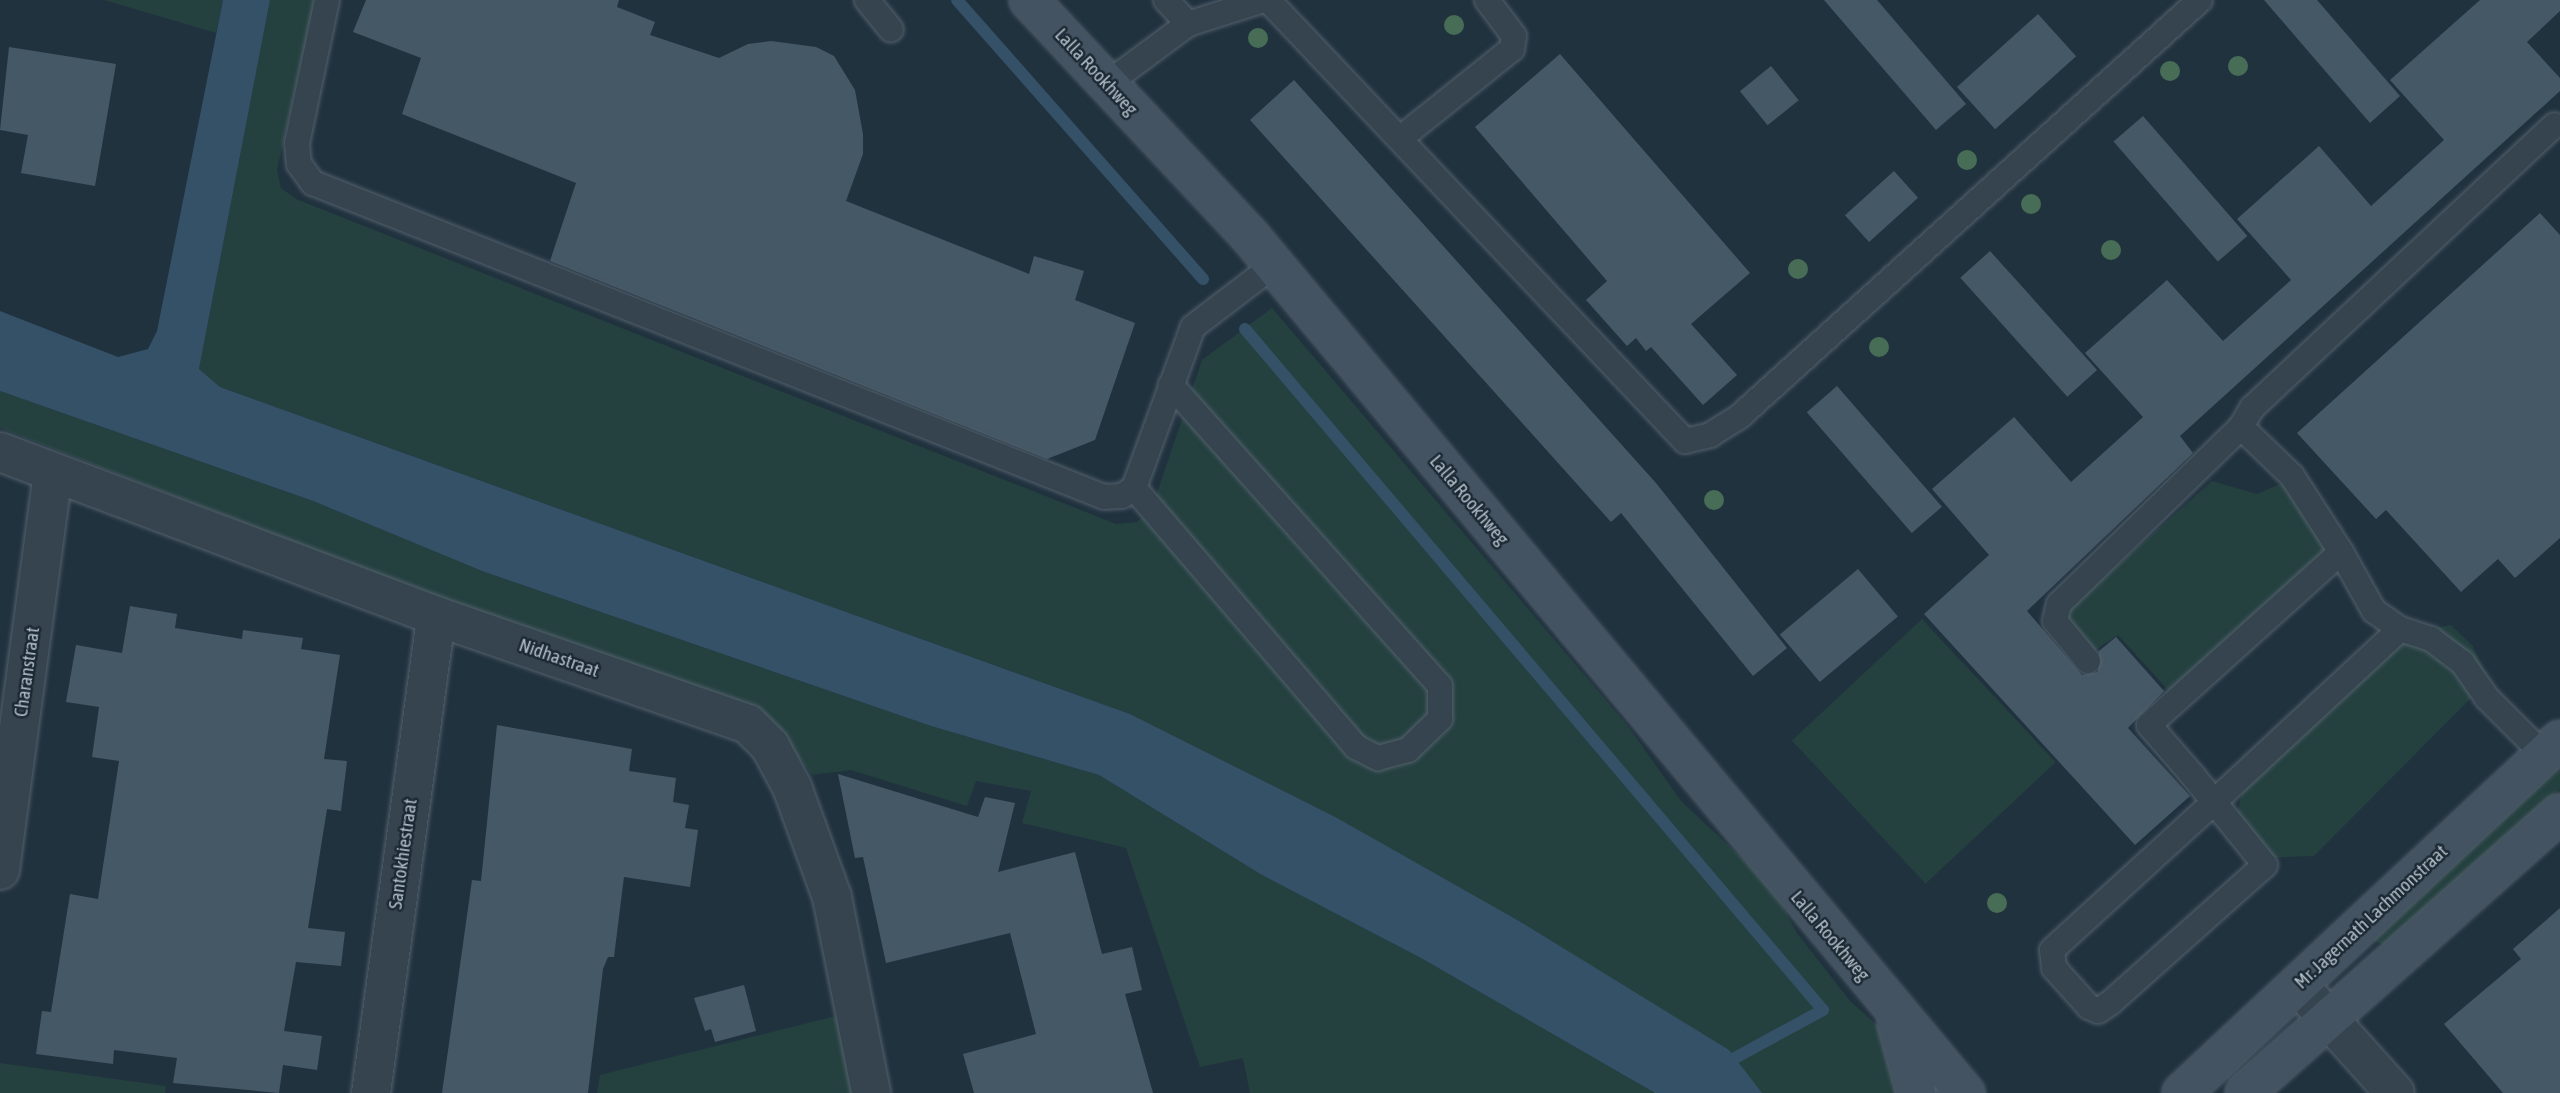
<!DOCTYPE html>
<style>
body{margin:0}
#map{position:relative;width:2560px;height:1093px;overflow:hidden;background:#21323f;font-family:"Asap Condensed",sans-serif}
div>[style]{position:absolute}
.green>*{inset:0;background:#24403f;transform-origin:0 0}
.water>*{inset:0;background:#345167}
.stream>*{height:12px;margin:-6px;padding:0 6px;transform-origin:6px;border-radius:6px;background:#345167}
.building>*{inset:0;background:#455865;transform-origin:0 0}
.roads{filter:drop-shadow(0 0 2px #54616d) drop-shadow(0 0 2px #54616d)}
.lane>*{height:24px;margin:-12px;padding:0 12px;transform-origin:12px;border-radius:12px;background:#36444f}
.street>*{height:38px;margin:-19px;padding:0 19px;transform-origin:19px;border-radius:19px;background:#36444f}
.secondary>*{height:38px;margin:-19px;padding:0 19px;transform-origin:19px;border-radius:19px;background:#435362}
.trees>*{width:20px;height:20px;margin:-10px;border-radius:50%;background:#476d57}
span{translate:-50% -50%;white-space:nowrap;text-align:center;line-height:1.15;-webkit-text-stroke:5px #1b2933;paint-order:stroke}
.street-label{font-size:19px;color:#b1beca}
</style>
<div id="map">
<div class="green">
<div style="clip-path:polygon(104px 0,223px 0,216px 33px)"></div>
<div style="clip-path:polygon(270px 0,315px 0,277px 170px,281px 188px,296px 199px,1116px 524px,1137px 522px,1152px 508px,1202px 360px,1272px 308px,1628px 726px,1681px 801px,1771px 885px,1797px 933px,1850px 1001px,1886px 1033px,1906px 1093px,1762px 1093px,1604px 975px,1519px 921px,1130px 714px,220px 387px,199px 369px)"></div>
<div style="clip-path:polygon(0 391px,313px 501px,482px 571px,931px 726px,1099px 775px,1262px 875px,1421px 958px,1655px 1093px,1250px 1093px,1243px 1058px,1200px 1067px,1126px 848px,1022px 823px,1031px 791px,976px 781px,967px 806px,851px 770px,812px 775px,778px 729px,709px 692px,381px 576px,0 428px)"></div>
<div style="clip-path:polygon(2212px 481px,2257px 494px,2287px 481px,2331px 521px,2329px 567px,2179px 702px,2118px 635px,2085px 657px,2064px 613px)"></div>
<div style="left:1922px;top:619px;width:196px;height:178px;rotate:47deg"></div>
<div style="clip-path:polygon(2451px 625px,2472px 645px,2489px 680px,2314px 856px,2264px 858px,2235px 827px,2242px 790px,2411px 633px)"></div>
<div style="clip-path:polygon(2560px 746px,2560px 789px,2384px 945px,2368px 938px)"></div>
<div style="clip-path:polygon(844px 1014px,859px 1093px,597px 1093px,600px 1075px)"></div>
<div style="clip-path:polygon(0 1063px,166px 1086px,165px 1093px,0 1093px)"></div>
</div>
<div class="water">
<div style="clip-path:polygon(223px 0,270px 0,199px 369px,220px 387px,1130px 714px,1337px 818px,1519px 921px,1729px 1050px,1762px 1093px,1655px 1093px,1421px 958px,1262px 875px,1099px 775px,931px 726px,482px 571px,313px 501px,0 391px,0 311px,118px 357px,148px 349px,157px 331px)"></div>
</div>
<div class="stream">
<div style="left:957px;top:0;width:372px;rotate:48.6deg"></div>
<div style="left:1245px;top:329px;width:893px;rotate:49.68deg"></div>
<div style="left:1823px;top:1010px;width:115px;rotate:151.4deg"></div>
</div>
<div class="building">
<div style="clip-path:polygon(366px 0,619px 0,617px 7px,655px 22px,650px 35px,719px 58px,748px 44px,771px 41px,816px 47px,834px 56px,855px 90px,863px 134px,863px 154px,846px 201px,1029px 274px,1034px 256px,1084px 271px,1075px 300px,1135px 323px,1095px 440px,1047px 459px,550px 261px,576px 183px,402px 114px,421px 58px,353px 32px)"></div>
<div style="clip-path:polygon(1824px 0,1877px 0,1966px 104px,1936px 130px)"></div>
<div style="clip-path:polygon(2264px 0,2317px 0,2400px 96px,2370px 123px)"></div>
<div style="clip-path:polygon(2480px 0,2560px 0,2560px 11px,2527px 42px,2560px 78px,2560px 91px,2180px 436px,2193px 453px,2027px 611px,2082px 675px,2098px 672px,2099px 651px,2116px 637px,2164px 691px,2128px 728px,2190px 796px,2135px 845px,1924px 614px,1989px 555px,1932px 489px,2014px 417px,2071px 482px,2143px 417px,2085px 353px,2167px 280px,2223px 341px,2291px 280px,2237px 219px,2319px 146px,2371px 206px,2444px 140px,2390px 80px)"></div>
<div style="left:2038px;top:14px;width:57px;height:109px;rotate:48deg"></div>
<div style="clip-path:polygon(9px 47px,116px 64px,95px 186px,21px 173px,28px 135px,0 130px)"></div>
<div style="clip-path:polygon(1560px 54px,1750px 273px,1691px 324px,1737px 375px,1703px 405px,1651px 347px,1646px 351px,1636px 338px,1627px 346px,1586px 300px,1607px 281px,1475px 127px)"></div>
<div style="left:1771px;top:66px;width:44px;height:40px;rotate:51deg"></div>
<div style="clip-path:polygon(1294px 80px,1656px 483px,1787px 648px,1753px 676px,1621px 513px,1611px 522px,1250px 120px)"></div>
<div style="left:2143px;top:116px;width:159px;height:39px;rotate:49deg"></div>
<div style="left:1894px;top:171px;width:36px;height:66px;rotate:48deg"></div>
<div style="clip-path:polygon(2540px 213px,2560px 235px,2560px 538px,2515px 578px,2498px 559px,2461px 592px,2386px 510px,2376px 519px,2297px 433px)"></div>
<div style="left:1990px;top:251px;width:160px;height:40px;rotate:48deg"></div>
<div style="left:1837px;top:386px;width:160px;height:40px;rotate:49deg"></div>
<div style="left:1858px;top:569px;width:62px;height:102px;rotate:50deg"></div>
<div style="clip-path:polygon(130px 606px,177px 614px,175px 628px,242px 639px,243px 630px,303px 638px,301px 649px,340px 655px,324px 759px,347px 761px,341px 811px,327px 809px,308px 928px,345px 932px,341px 966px,296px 962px,284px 1031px,322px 1036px,317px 1070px,283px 1065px,279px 1093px,173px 1083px,177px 1058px,114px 1050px,113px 1064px,36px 1054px,42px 1011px,51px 1012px,70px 894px,98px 899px,119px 761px,92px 757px,99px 707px,66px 702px,76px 645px,122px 653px)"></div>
<div style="clip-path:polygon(497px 725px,632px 749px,629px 771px,676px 778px,673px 802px,689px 805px,685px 828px,698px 830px,690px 887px,624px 877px,614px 957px,608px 957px,603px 969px,588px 1093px,442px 1093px,472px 880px,481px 881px)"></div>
<div style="clip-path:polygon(838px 774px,978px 817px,985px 797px,1015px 803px,998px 872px,1075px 852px,1102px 954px,1132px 947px,1142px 990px,1125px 994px,1153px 1093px,974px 1093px,963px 1054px,1036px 1034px,1010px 933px,886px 963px,863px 857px,855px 858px)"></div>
<div style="clip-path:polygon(2560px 908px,2560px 1093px,2503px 1093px,2444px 1024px,2521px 959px,2513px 949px)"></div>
<div style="clip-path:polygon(744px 985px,756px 1031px,715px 1042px,711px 1029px,705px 1031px,694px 998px)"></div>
</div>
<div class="roads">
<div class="lane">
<div style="left:327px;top:0;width:146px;rotate:101.8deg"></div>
<div style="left:297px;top:143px;width:21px;rotate:85deg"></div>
<div style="left:299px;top:164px;width:24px;rotate:54deg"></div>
<div style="left:313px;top:183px;width:851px;rotate:21.65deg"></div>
<div style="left:1104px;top:497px;width:18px;rotate:-3deg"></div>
<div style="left:1122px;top:496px;width:14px;rotate:-34deg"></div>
<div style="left:1134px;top:488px;width:171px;rotate:-69.9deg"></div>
<div style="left:1193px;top:327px;width:102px;rotate:-37.4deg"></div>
<div style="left:867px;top:0;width:38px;rotate:51deg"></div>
<div style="left:1166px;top:0;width:33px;rotate:47deg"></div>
<div style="left:1268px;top:0;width:607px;rotate:46.6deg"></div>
<div style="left:1685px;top:441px;width:26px;rotate:-13deg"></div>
<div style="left:1710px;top:435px;width:36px;rotate:-32deg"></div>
<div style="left:1740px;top:416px;width:620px;rotate:-42.12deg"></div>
<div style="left:1107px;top:84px;width:101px;rotate:-36.5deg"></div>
<div style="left:1188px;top:24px;width:79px;rotate:-17.7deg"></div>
<div style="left:1402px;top:137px;width:141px;rotate:-38.7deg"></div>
<div style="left:1512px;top:49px;width:13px;rotate:-81deg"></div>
<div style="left:1514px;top:36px;width:45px;rotate:-126.9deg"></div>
<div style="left:1134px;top:488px;width:341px;rotate:49.4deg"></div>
<div style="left:1356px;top:747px;width:25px;rotate:27deg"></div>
<div style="left:1378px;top:758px;width:31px;rotate:-15deg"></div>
<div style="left:1408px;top:750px;width:45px;rotate:-44.1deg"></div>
<div style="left:1440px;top:719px;width:33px;rotate:-90deg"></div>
<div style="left:1440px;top:686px;width:404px;rotate:-131.8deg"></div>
<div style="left:2341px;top:552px;width:90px;rotate:-122.8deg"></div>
<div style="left:2292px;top:476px;width:71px;rotate:-136.1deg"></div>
<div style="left:2241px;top:427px;width:22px;rotate:-60deg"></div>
<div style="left:2252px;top:408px;width:414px;rotate:-43.1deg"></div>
<div style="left:2400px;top:629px;width:32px;rotate:-145deg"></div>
<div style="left:2374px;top:611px;width:68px;rotate:-119.2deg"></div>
<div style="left:2341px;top:552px;width:258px;rotate:138deg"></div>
<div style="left:2149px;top:725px;width:69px;rotate:49.1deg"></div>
<div style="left:2194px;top:777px;width:32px;rotate:51deg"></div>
<div style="left:2214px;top:802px;width:81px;rotate:51deg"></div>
<div style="left:2265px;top:865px;width:208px;rotate:138.3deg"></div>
<div style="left:2110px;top:1003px;width:14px;rotate:146deg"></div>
<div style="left:2098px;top:1011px;width:10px;rotate:-156deg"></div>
<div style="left:2089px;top:1007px;width:52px;rotate:-131.9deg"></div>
<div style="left:2054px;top:968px;width:18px;rotate:-96deg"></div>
<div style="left:2052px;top:950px;width:219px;rotate:-42.4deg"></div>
<div style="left:2214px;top:802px;width:254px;rotate:-42.9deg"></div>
<div style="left:2400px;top:629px;width:33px;rotate:18deg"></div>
<div style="left:2431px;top:639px;width:39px;rotate:37deg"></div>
<div style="left:2462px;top:662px;width:44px;rotate:55.2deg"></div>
<div style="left:2487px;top:698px;width:81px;rotate:45deg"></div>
<div style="left:2088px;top:661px;width:52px;rotate:-129.5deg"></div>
<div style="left:2055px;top:621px;width:17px;rotate:-77deg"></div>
<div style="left:2059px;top:604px;width:254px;rotate:-44.2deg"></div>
</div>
<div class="street">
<div style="left:0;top:452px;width:466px;rotate:20.6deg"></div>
<div style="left:436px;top:616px;width:330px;rotate:19.1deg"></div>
<div style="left:748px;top:724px;width:31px;rotate:45deg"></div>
<div style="left:770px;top:746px;width:47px;rotate:61.8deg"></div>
<div style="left:792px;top:787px;width:117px;rotate:70deg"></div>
<div style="left:832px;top:897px;width:200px;rotate:78.7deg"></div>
<div style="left:0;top:870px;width:399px;rotate:-82.4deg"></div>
<div style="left:2298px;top:985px;width:145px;rotate:48.1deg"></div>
<div style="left:371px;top:1093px;width:481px;rotate:-82.2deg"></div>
</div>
<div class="secondary">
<div style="left:1029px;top:0;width:322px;rotate:46.9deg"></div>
<div style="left:1249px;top:235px;width:1118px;rotate:50.16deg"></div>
<div style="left:1897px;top:1024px;width:72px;rotate:74.6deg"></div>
<div style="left:2182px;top:1093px;width:517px;rotate:-43.04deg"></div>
<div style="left:2245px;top:1093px;width:421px;rotate:-41.6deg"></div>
</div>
</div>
<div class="trees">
<div style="left:1454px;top:25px"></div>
<div style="left:1258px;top:38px"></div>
<div style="left:2238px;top:66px"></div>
<div style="left:2170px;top:71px"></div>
<div style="left:1967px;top:160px"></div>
<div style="left:2031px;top:204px"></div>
<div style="left:2111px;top:250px"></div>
<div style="left:1798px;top:269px"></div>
<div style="left:1879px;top:347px"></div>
<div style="left:1714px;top:500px"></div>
<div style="left:1997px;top:903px"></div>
</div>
<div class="street-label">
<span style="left:1096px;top:72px;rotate:47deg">Lalla Rookhweg</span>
<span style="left:1469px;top:500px;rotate:50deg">Lalla Rookhweg</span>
<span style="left:559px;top:658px;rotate:19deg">Nidhastraat</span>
<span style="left:27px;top:672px;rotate:-82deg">Charanstraat</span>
<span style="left:403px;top:854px;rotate:-82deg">Santokhiestraat</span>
<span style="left:2371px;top:917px;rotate:-43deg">Mr. Jagernath Lachmonstraat</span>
<span style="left:1830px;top:936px;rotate:50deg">Lalla Rookhweg</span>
</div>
</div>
